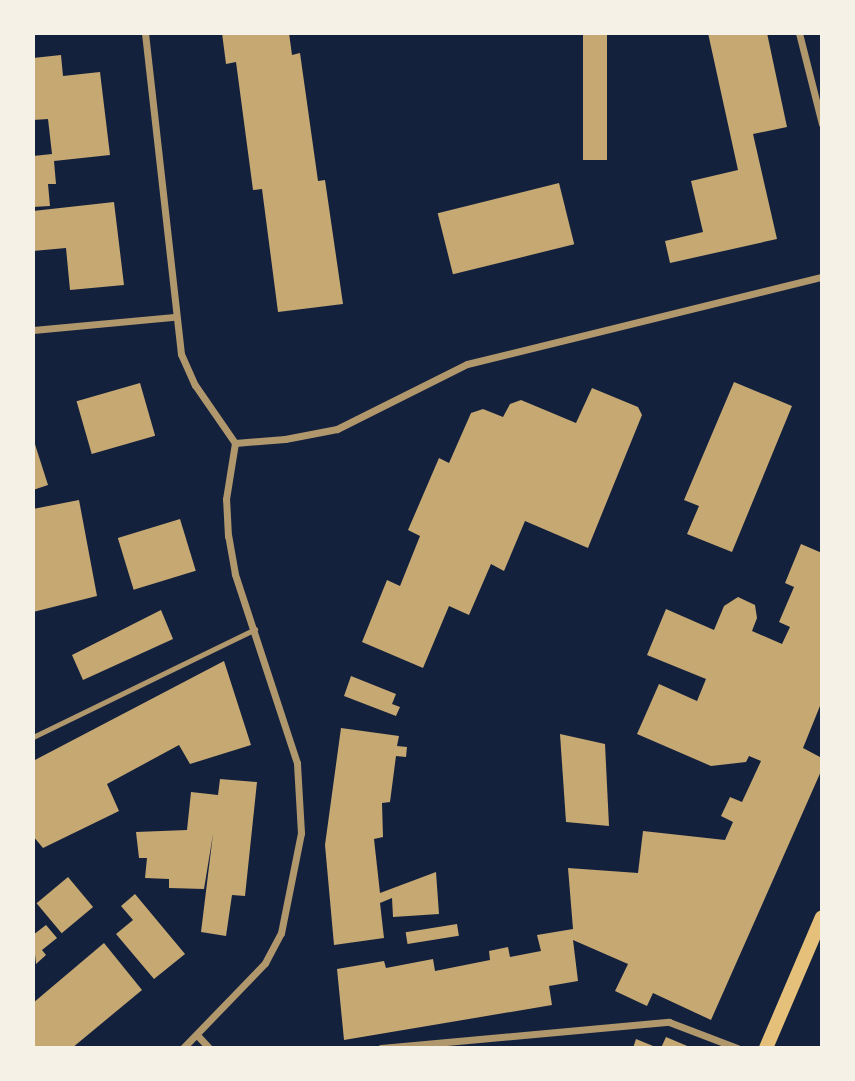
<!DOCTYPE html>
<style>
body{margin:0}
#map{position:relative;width:855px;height:1081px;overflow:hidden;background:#14213d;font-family:"Fira Sans",sans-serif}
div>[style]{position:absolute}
.building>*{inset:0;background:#c6a872;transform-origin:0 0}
.service>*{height:5px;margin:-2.5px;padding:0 2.5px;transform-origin:2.5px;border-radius:2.5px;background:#b1986c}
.minor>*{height:7px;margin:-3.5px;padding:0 3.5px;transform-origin:3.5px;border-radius:3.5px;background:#b1986c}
.secondary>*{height:14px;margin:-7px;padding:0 7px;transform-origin:7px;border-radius:7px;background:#e5c07b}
span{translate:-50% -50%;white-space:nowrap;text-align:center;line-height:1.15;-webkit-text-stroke:5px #f6f1e7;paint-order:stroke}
.frame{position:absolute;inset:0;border:35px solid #f6f1e7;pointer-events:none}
</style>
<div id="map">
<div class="building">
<div style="clip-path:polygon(222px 33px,289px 33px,292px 55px,300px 53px,318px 181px,325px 180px,343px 304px,278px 312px,262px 189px,253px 190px,236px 62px,226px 64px)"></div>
<div style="left:583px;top:33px;width:24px;height:127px"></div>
<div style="clip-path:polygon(708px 33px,767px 33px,787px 127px,753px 134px,777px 239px,670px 263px,665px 241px,703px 232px,691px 181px,738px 170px)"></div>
<div style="clip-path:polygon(61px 55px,63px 76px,100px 72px,110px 155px,54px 161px,56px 184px,48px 184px,50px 206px,33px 207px,33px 156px,52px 154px,48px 119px,33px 120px,33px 58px)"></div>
<div style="left:559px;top:183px;width:63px;height:125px;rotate:76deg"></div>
<div style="clip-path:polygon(114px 202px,124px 285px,70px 290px,66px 248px,33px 251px,33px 211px)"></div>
<div style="clip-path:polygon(734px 382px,792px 406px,732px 552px,687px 534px,699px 506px,684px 500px)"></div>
<div style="left:140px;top:383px;width:55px;height:66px;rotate:74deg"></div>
<div style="clip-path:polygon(592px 388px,638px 407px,642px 415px,588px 548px,525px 521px,504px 571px,491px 564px,469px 615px,449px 606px,423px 668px,362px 642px,387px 580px,400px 586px,420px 536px,408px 530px,439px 458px,449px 463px,471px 413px,483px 409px,503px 417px,510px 404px,521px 400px,576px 423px)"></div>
<div style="clip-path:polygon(33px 438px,48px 485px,33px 490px)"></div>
<div style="clip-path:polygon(79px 500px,97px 596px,33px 612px,33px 509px)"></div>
<div style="left:180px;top:519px;width:54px;height:65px;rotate:73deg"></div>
<div style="clip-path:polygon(801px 544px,822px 553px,822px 701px,803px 748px,820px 757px,822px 769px,711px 1020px,653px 993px,647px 1006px,615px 991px,628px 964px,573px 940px,578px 981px,549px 986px,552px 1005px,344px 1040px,337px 969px,384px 961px,386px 968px,433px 959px,435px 971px,490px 960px,489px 951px,508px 947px,510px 957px,541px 951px,537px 935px,573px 929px,568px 868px,638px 873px,643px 831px,725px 840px,733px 822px,721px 816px,730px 797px,742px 802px,761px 761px,749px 756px,746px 762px,711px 766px,637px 734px,659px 684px,697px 701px,706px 679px,647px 655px,666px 609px,714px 630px,724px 606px,738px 597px,755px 605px,757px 618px,752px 631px,782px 644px,790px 627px,779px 622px,794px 587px,785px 583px)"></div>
<div style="clip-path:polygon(161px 610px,173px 639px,83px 680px,72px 655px)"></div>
<div style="clip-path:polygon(224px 661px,251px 745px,190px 764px,179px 745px,107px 784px,119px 811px,43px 848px,33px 836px,33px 761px)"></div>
<div style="clip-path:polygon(351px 676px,396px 694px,392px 704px,400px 707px,396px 716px,344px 696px)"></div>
<div style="clip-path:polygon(341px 728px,399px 736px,397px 746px,407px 747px,406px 757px,396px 756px,390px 802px,382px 803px,383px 837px,374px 839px,380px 893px,436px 872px,439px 914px,393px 917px,392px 898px,380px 903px,384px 938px,334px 945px,325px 845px)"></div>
<div style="clip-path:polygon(560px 734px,605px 744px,609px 826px,566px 822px)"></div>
<div style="clip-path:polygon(220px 779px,257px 782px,245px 896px,232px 895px,226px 936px,201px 932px,213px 834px,204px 889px,169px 888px,169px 879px,145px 878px,147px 858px,139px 858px,136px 832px,187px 830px,191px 792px,218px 795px)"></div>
<div style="left:68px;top:877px;width:39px;height:41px;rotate:50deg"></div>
<div style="clip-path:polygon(135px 894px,185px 954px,154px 979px,116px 934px,133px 920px,121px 906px)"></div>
<div style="left:457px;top:924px;width:12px;height:52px;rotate:81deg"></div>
<div style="clip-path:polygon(46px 925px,57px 938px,42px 950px,46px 955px,36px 964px,33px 935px)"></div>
<div style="clip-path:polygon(104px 943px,142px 990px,72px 1048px,33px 1048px,33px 1003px)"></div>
<div style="clip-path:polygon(666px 1037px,692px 1048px,661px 1048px)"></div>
<div style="clip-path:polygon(636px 1039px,658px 1048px,633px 1048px)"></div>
</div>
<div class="service">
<div style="left:33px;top:737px;width:247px;rotate:-25.9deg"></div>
</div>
<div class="minor">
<div style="left:145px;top:33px;width:323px;rotate:83.6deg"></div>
<div style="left:181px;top:354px;width:34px;rotate:66deg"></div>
<div style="left:195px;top:385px;width:70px;rotate:55.4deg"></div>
<div style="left:799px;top:33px;width:94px;rotate:75.8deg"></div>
<div style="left:33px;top:330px;width:142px;rotate:-5.3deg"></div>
<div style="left:197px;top:1035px;width:18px;rotate:47deg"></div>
<div style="left:183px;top:1048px;width:118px;rotate:-46deg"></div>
<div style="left:265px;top:963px;width:34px;rotate:-62deg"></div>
<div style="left:281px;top:933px;width:102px;rotate:-78.7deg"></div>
<div style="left:301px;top:833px;width:70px;rotate:-93.3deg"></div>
<div style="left:297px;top:763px;width:199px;rotate:-108.2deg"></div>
<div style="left:235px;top:574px;width:39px;rotate:-100deg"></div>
<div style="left:228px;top:536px;width:37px;rotate:-93deg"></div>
<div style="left:226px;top:499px;width:57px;rotate:-80.9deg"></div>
<div style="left:235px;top:443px;width:50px;rotate:-4.6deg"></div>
<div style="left:285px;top:439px;width:53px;rotate:-10.9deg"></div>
<div style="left:337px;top:429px;width:145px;rotate:-26.6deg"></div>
<div style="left:467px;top:364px;width:366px;rotate:-13.8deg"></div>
<div style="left:381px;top:1048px;width:289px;rotate:-5.2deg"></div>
<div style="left:669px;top:1022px;width:73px;rotate:20.9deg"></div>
</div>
<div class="secondary">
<div style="left:766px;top:1048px;width:142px;rotate:-66.9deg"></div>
</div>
<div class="frame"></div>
</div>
